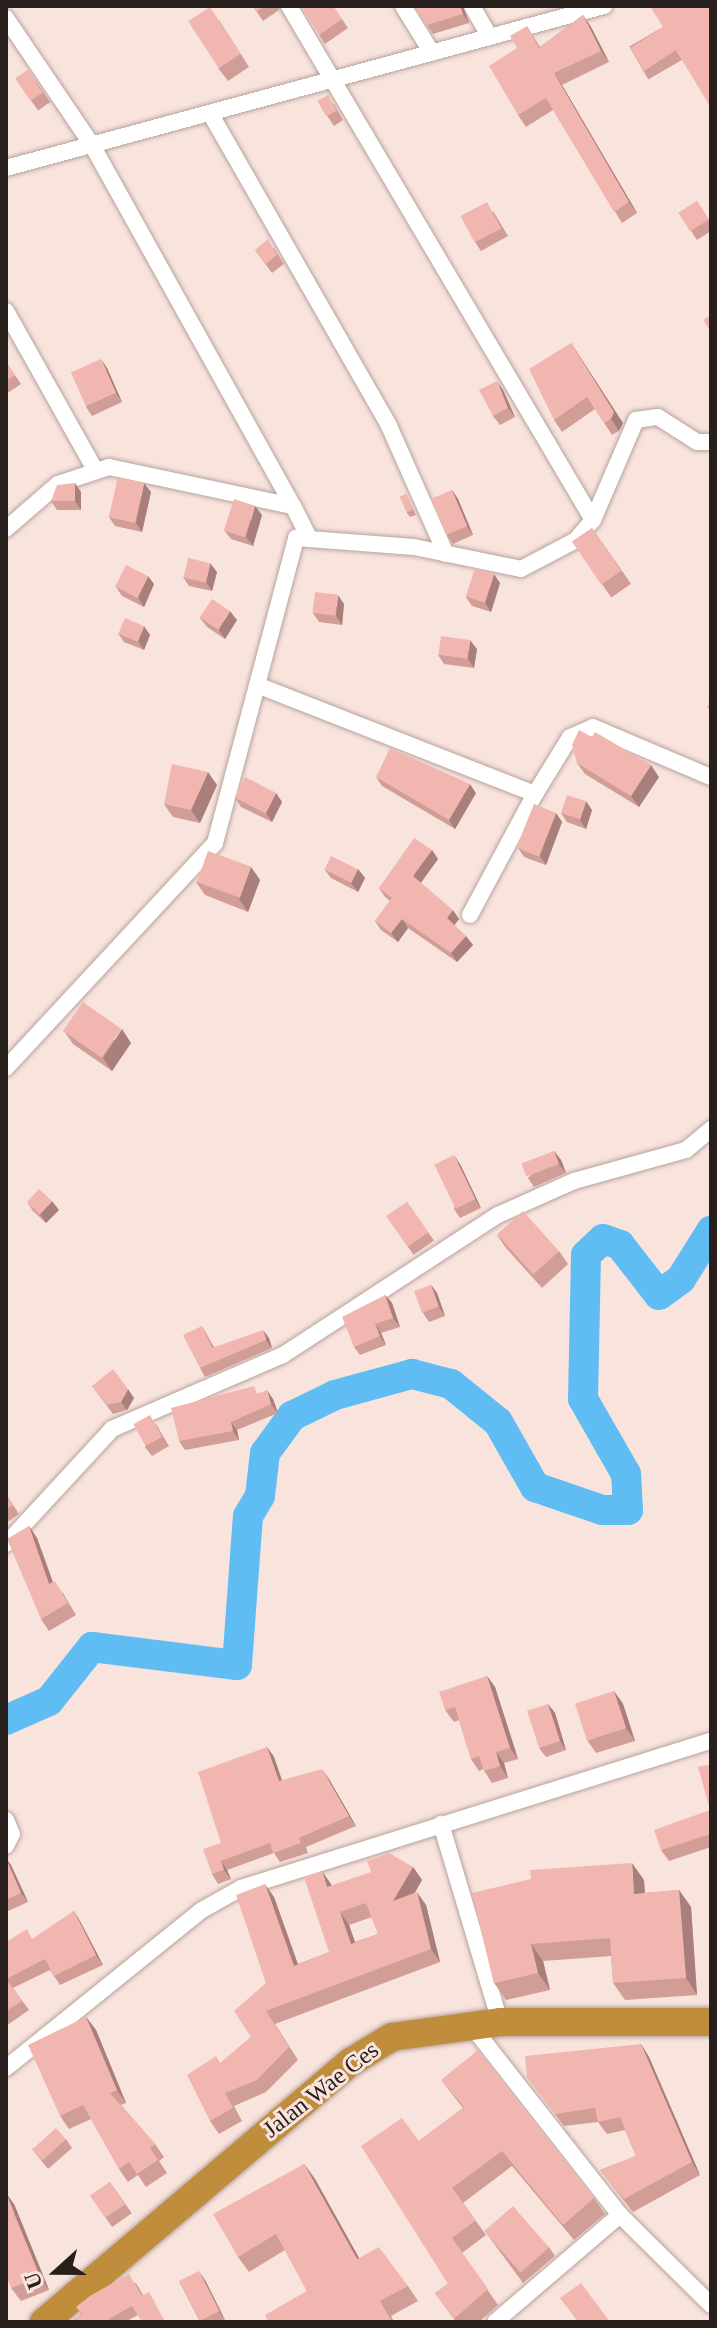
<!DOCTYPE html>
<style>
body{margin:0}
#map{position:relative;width:717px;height:2328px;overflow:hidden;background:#f9e4dd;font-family:Georgia,serif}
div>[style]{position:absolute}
.river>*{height:30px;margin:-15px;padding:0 15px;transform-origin:15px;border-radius:15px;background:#5fbdf4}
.roads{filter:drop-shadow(0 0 2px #b6a39c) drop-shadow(0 0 2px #b6a39c)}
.street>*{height:16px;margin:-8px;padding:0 8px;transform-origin:8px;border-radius:8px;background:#fff}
.highway>*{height:28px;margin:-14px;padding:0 14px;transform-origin:14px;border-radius:14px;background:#c08d3c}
.wall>*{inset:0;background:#d09d97;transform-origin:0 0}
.shaded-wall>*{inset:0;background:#a97f7b}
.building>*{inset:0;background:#f2b6b0;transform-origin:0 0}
span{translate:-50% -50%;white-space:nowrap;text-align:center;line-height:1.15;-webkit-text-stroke:6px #f9e4dd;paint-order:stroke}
.street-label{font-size:24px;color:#261f1c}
.frame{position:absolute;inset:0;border:8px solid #261f1c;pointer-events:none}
.north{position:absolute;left:16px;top:2232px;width:80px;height:80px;-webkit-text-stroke:6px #f9e4dd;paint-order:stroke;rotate:249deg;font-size:22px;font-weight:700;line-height:32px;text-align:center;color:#261f1c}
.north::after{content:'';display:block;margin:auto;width:28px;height:36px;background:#261f1c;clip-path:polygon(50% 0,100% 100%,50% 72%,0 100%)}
</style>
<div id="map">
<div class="river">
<div style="left:6px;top:1720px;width:47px;rotate:-23.8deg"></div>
<div style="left:49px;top:1701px;width:69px;rotate:-51.5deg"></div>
<div style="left:92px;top:1647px;width:146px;rotate:7.1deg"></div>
<div style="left:237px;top:1665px;width:149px;rotate:-85.8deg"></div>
<div style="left:248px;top:1516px;width:23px;rotate:-59deg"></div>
<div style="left:260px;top:1496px;width:43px;rotate:-83.4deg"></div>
<div style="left:265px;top:1453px;width:46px;rotate:-53.9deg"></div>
<div style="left:292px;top:1416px;width:48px;rotate:-26deg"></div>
<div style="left:335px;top:1395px;width:80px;rotate:-15.3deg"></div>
<div style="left:412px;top:1374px;width:40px;rotate:14.4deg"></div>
<div style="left:451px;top:1384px;width:60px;rotate:39deg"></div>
<div style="left:498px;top:1422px;width:75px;rotate:60.4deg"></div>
<div style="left:535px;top:1487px;width:71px;rotate:18.9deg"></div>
<div style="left:602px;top:1510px;width:26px"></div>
<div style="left:628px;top:1510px;width:36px;rotate:-93deg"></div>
<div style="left:626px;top:1474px;width:86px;rotate:-119.8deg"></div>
<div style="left:583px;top:1399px;width:144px;rotate:-88.8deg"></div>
<div style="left:586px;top:1255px;width:23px;rotate:-43deg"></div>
<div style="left:603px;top:1239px;width:18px;rotate:19deg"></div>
<div style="left:620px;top:1245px;width:63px;rotate:52deg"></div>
<div style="left:659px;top:1295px;width:27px;rotate:-36deg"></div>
<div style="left:681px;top:1279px;width:57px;rotate:-58deg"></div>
</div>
<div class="roads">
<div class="street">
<div style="left:289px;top:6px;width:597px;rotate:59.4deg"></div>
<div style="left:403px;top:6px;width:55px;rotate:58.3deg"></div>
<div style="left:472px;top:6px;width:36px;rotate:60deg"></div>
<div style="left:6px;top:18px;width:153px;rotate:55.9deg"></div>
<div style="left:92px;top:145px;width:413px;rotate:60.9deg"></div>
<div style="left:210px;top:113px;width:361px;rotate:60.2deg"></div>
<div style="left:389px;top:426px;width:140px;rotate:66deg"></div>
<div style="left:6px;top:168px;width:620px;rotate:-15.16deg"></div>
<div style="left:6px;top:311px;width:180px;rotate:60.7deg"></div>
<div style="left:6px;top:529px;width:69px;rotate:-40.9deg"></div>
<div style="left:58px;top:484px;width:54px;rotate:-18.4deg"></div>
<div style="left:109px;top:467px;width:188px;rotate:12deg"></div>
<div style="left:293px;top:506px;width:31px;rotate:63deg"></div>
<div style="left:257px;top:685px;width:299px;rotate:21.4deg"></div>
<div style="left:535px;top:794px;width:67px;rotate:-58.4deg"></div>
<div style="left:570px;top:737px;width:25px;rotate:-23deg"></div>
<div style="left:593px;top:727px;width:128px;rotate:23deg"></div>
<div style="left:470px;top:915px;width:137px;rotate:-61.8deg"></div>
<div style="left:6px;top:1068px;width:307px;rotate:-47.1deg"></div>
<div style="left:215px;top:843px;width:316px;rotate:-75.1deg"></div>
<div style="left:296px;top:538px;width:118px;rotate:4.4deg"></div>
<div style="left:414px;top:547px;width:109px;rotate:11.6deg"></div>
<div style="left:521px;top:569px;width:62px;rotate:-27.8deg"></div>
<div style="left:576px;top:540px;width:26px;rotate:-50deg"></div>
<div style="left:593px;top:520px;width:109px;rotate:-66.7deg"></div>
<div style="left:636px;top:420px;width:22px;rotate:-8deg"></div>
<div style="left:658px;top:417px;width:46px;rotate:32.7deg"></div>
<div style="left:697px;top:442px;width:14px"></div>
<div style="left:6px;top:1544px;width:156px;rotate:-47.3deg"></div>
<div style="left:112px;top:1429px;width:186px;rotate:-23.4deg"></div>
<div style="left:283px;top:1355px;width:257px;rotate:-33.1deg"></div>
<div style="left:498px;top:1215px;width:83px;rotate:-24.1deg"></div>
<div style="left:574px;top:1181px;width:116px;rotate:-15.5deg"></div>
<div style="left:686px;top:1150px;width:33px;rotate:-40deg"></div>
<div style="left:6px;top:1820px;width:15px;rotate:67deg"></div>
<div style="left:12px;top:1834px;width:13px;rotate:117deg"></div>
<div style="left:441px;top:1824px;width:207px;rotate:73.4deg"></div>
<div style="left:471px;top:2025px;width:241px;rotate:51.9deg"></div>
<div style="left:620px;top:2215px;width:128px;rotate:44.7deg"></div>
<div style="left:6px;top:2068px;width:252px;rotate:-38.9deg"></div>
<div style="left:202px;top:1910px;width:45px;rotate:-29.4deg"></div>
<div style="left:241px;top:1888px;width:492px;rotate:-17.4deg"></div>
<div style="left:495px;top:2322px;width:165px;rotate:-40.6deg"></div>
</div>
<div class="highway">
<div style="left:44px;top:2322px;width:402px;rotate:-40.3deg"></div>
<div style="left:351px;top:2062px;width:48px;rotate:-31.4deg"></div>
<div style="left:392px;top:2037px;width:109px;rotate:-7.9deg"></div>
<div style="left:500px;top:2022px;width:211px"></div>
</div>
</div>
<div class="wall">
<div style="clip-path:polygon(253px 6px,280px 6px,279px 10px,263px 21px)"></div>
<div style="clip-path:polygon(333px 6px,348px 28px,325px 44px,319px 35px)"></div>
<div style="clip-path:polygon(414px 6px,463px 6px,469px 23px,433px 34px)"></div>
<div style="clip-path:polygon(583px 15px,591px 27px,609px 62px,562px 85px,637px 213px,622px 223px,553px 110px,526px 127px,518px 115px,517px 48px,527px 26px,540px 47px)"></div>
<div style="clip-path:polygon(219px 20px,249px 67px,228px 81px,218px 68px)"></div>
<div style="left:663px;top:27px;width:38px;height:39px;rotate:60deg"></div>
<div style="left:28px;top:70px;width:39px;height:15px;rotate:55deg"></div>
<div style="clip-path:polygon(318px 102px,334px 104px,343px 120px,334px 126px)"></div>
<div style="clip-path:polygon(697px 201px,711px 223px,711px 231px,697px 240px,679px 213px)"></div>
<div style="clip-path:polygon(493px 211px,508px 236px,481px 251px,475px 242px)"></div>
<div style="clip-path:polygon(274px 248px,284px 264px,272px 273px,255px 250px)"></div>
<div style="clip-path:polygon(571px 343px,623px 423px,619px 431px,612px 435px,595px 409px,562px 432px,554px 420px)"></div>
<div style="clip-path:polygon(6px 362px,21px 384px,6px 394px)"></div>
<div style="clip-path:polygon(107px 368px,122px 402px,92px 416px,86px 407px)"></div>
<div style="clip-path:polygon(503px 390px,515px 417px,500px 425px,493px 416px)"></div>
<div style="clip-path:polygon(452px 490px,458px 499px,473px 535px,453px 544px,447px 535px)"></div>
<div style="clip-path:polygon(81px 492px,81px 510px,57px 510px,51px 501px)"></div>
<div style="clip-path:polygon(151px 492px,142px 532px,115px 526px,109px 517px)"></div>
<div style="clip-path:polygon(406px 494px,416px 515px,410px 517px,407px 513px)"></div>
<div style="clip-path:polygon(262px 515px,253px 546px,231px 539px,224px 530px)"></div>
<div style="left:592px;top:528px;width:68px;height:24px;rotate:55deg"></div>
<div style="clip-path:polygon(217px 572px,212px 591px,189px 586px,183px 577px)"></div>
<div style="clip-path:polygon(500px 583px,491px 612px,472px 606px,466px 597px)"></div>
<div style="clip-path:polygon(154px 584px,144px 607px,122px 596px,116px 587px)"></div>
<div style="clip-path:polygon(344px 604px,342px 625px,319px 622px,313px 613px)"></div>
<div style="clip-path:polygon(200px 618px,237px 620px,225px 639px,207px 627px)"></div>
<div style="clip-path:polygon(118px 633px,150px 635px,144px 650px,124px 642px)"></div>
<div style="clip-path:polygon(477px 649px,474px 668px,444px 664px,438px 655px)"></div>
<div style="clip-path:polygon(577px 763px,659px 777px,639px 807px,585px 774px)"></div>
<div style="clip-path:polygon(376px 777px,476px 793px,455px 829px,382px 786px)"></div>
<div style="clip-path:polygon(217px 785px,200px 823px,173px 817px,164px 804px)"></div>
<div style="clip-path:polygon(276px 793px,282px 802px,272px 822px,241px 807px,235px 798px)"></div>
<div style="clip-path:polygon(592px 810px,586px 829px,567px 822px,561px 813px)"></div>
<div style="clip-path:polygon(556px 813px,562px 822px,546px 865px,524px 857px,518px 848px)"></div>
<div style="clip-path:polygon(432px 850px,438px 859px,421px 883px,459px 919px,454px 925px,473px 945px,457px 962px,408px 928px,398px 942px,381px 930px,375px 921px,390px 901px,385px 897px,379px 888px)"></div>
<div style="clip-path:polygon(251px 867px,260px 880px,248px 912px,205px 895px,196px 882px)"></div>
<div style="clip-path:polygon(358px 869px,365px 878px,358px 892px,331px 878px,325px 870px)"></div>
<div style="clip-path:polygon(64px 1031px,131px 1043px,112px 1071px,73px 1044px)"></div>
<div style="clip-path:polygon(554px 1151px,561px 1160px,566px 1173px,534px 1187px,528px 1178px)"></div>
<div style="clip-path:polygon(460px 1164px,481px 1208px,460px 1218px,454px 1209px)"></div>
<div style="clip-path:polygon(27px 1202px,59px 1210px,46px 1223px,33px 1211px)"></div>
<div style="left:407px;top:1202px;width:47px;height:25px;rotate:55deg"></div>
<div style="clip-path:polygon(497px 1235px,559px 1251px,568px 1264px,542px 1288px,506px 1248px)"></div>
<div style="clip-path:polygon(431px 1285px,437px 1293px,445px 1316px,429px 1322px,423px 1313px)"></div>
<div style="clip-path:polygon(385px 1295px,392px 1303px,400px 1327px,381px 1333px,386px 1345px,360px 1355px,354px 1347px)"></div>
<div style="clip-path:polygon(202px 1326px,214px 1347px,269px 1338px,272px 1348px,205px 1377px,200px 1368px)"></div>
<div style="clip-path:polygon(92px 1386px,134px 1398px,127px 1410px,113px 1414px)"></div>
<div style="clip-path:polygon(259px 1393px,273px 1399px,278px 1413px,237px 1430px,239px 1440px,185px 1450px,179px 1441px)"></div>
<div style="clip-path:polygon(156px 1424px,169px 1446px,152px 1456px,145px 1447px)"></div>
<div style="clip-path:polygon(6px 1494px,19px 1514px,6px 1523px)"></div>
<div style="clip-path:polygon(29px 1526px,37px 1538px,53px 1583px,63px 1593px,76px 1615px,49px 1631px,41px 1619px)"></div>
<div style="clip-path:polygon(487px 1676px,495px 1687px,518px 1759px,504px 1763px,508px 1778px,492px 1783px,483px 1769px,479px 1771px,471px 1759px,459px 1720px,454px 1722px,445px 1710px)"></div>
<div style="clip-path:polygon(614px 1691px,623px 1704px,635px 1741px,596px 1753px,587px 1740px)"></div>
<div style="clip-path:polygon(548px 1704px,555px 1713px,566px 1750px,546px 1757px,539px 1748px)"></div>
<div style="clip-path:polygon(267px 1747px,274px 1757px,282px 1780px,329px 1779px,356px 1826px,306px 1847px,308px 1853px,280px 1862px,274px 1853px,227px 1870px,231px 1879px,218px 1884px,212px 1874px,221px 1843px)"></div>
<div style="clip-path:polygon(711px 1764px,711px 1847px,669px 1861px,661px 1850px,710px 1810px)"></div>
<div style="clip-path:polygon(6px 1859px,11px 1865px,28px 1902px,6px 1912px)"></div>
<div style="clip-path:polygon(evenodd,413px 1867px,422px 1880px,415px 1893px,426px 1905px,440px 1962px,275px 2024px,298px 2060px,266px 2092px,234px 2106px,242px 2121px,219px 2134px,210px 2121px,221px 2063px,251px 2037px,266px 1983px,274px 1897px,298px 1964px,329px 1952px,332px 1886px,413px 1867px,372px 1917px,378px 1934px,355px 1942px,349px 1925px,372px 1917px)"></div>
<div style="clip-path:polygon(644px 1880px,645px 1893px,679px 1890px,691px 1907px,697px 1995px,625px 2000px,613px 1983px,611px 1956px,543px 1961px,550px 1990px,506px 2000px,494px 1983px,472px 1893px)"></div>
<div style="clip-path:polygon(74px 1911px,80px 1921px,103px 1965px,60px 1985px,50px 1970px,13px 1988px,29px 2010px,6px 2026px,6px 1942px,33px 1939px)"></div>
<div style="clip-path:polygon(86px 2017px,96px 2030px,126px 2103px,121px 2105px,155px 2144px,164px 2157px,159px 2161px,167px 2173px,146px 2187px,138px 2175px,128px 2182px,119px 2169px,91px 2119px,69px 2129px,60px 2116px)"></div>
<div style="clip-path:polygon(641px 2044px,649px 2057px,700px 2175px,633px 2212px,600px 2170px,636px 2156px,625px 2130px,607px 2134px,598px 2122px,564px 2126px,527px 2077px)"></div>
<div style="clip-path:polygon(441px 2080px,594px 2198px,605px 2214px,574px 2240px,512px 2166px,463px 2203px,486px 2235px,462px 2253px,498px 2305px,479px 2322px,456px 2322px,435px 2293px,448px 2284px,419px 2141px,463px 2108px)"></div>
<div style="clip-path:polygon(66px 2139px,72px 2148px,48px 2169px,32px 2149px)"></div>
<div style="clip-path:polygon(304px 2164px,315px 2179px,359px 2258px,408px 2286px,418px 2301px,391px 2316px,394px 2322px,268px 2322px,307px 2291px,285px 2250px,249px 2272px,238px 2257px)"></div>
<div style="left:110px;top:2182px;width:38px;height:24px;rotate:55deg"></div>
<div style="clip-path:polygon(14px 2204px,49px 2290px,21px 2301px,11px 2288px)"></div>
<div style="clip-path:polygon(484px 2230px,549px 2247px,555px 2256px,523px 2283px)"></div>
<div style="clip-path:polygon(205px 2280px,225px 2320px,221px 2322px,200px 2322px,179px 2281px)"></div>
<div style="clip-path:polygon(136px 2283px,143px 2295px,155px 2301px,138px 2315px,125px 2322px,71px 2322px,81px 2314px,76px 2307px)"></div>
</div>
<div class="shaded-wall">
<div style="clip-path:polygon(460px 6px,463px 6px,469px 23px,463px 14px)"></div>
<div style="clip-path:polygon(583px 15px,591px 27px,609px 62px,601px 51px)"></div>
<div style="clip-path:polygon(554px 73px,562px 85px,637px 213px,629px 202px)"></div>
<div style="clip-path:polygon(571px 343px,623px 423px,619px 431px,611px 419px)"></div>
<div style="clip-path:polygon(101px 359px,107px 368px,122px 402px,116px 393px)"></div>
<div style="clip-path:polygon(497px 381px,503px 390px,515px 417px,508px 408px)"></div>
<div style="clip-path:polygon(75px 483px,81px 492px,81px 510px,75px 501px)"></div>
<div style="clip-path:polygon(144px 483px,151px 492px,142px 532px,136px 523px)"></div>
<div style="clip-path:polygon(452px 490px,458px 499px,473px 535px,467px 526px)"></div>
<div style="clip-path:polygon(255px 506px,262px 515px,253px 546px,246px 537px)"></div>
<div style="clip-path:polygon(210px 563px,217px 572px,212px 591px,206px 582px)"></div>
<div style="clip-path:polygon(494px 574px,500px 583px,491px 612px,485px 603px)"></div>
<div style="clip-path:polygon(148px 576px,154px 584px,144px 607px,138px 598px)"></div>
<div style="clip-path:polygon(338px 595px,344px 604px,342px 625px,336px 616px)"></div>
<div style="clip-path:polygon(230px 611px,237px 620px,225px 639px,219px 630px)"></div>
<div style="clip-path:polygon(144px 626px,150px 635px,144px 650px,138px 641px)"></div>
<div style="clip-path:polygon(470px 640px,477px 649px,474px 668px,468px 659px)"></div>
<div style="clip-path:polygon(651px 765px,659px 777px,639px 807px,631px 796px)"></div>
<div style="clip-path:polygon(208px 772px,217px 785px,200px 823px,191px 810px)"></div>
<div style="clip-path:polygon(470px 784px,476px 793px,455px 829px,449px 820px)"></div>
<div style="clip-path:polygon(276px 793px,282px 802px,272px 822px,266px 813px)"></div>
<div style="clip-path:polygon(586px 801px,592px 810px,586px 829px,580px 820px)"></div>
<div style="clip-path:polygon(556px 813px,562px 822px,546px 865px,540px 856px)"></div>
<div style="clip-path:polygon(432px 850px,438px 859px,419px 885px,413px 876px)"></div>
<div style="clip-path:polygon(251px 867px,260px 880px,248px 912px,239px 899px)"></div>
<div style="clip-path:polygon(358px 869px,365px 878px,358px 892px,351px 883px)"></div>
<div style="clip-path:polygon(453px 910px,459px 919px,453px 927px,447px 918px)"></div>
<div style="clip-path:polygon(402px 919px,408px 928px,398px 942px,391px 933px)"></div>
<div style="clip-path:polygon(466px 936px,473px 945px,457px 962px,451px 953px)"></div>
<div style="clip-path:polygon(122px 1029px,131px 1043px,112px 1071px,103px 1058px)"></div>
<div style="clip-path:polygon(554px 1151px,561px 1160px,566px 1173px,559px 1164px)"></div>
<div style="clip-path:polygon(454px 1155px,460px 1164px,481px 1208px,475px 1199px)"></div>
<div style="clip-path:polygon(52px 1201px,59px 1210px,46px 1223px,40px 1214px)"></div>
<div style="clip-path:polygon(431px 1285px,437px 1293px,445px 1316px,439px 1307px)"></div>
<div style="clip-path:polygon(385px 1295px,392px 1303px,400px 1327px,393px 1318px)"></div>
<div style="clip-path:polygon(375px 1324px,381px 1333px,386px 1345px,380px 1336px)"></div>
<div style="clip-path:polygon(263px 1330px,269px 1338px,272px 1348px,266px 1340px)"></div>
<div style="clip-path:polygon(128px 1389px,134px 1398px,127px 1410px,121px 1402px)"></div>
<div style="clip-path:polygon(267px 1390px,273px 1399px,278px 1413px,271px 1404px)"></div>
<div style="clip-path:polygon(231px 1422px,237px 1430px,239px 1440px,233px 1431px)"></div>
<div style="clip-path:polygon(29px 1526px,37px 1538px,58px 1596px,49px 1584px)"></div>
<div style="clip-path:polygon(487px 1676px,495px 1687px,518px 1759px,510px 1748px)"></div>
<div style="clip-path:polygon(614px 1691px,623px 1704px,635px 1741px,626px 1728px)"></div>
<div style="clip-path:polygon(548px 1704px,555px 1713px,566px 1750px,560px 1741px)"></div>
<div style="clip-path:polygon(267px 1747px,274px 1757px,285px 1790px,279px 1781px)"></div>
<div style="clip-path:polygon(496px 1752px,504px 1763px,508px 1778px,500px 1766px)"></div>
<div style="clip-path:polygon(322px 1769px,329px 1779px,356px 1826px,349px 1816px)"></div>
<div style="clip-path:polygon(6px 1858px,11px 1865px,28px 1902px,21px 1893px)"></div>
<div style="clip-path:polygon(221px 1861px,227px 1870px,231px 1879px,224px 1870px)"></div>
<div style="clip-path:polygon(632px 1863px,644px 1880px,646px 1911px,634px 1894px)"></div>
<div style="clip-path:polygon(413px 1867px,422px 1880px,402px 1914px,393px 1901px)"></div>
<div style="clip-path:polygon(322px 1871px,331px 1884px,336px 1900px,327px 1887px)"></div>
<div style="clip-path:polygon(265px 1884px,274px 1897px,303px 1979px,294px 1966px)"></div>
<div style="clip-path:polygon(679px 1890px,691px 1907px,697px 1995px,686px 1978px)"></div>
<div style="clip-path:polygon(417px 1892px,426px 1905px,440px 1962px,431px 1949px)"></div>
<div style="clip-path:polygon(74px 1911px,80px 1921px,103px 1965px,96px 1955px)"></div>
<div style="clip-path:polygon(340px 1912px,349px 1925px,360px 1957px,351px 1944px)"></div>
<div style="clip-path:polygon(531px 1944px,543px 1961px,550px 1990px,538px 1973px)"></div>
<div style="clip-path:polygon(86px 2017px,96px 2030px,126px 2103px,117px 2090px)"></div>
<div style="clip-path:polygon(641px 2044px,649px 2057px,700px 2175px,692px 2162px)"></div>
<div style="clip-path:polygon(304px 2164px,315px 2179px,368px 2274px,357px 2259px)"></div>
<div style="clip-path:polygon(6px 2193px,14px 2204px,49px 2290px,40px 2277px)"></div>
<div style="clip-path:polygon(199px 2271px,205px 2280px,225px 2320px,219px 2311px)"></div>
</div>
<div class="building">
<div style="clip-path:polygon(253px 6px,265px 6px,256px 12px)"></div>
<div style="clip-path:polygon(301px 6px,333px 6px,342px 19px,319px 35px)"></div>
<div style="clip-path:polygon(414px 6px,460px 6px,463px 14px,427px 25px)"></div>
<div style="clip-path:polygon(650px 6px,711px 6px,711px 108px,676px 50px,644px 71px,630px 48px,663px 27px)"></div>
<div style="left:210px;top:7px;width:56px;height:26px;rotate:57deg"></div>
<div style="clip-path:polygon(583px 15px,601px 51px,554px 73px,629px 202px,614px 212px,546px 98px,518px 115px,489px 66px,517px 48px,510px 36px,527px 26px,539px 48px)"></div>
<div style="left:28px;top:70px;width:27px;height:15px;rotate:57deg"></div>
<div style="left:328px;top:95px;width:18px;height:12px;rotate:61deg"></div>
<div style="left:697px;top:201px;width:22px;height:22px;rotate:58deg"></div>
<div style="left:487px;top:202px;width:30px;height:30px;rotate:62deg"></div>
<div style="clip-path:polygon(268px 239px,277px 255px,266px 264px,255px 250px)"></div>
<div style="clip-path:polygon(711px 315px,711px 332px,703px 320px)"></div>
<div style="clip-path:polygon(571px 343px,614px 412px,611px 419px,604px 423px,587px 397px,554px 420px,529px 369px)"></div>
<div style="left:101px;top:359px;width:37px;height:33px;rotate:66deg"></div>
<div style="clip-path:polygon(6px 362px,15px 375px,6px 381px)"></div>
<div style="clip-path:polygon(497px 381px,508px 408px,493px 416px,479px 390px)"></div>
<div style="left:118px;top:477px;width:27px;height:41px;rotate:13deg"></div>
<div style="clip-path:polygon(75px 483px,75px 501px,51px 501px,57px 485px)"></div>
<div style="left:452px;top:490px;width:39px;height:23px;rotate:67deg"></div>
<div style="left:406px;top:494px;width:17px;height:7px;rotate:66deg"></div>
<div style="left:234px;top:499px;width:22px;height:33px;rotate:18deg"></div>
<div style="left:592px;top:528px;width:52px;height:24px;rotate:56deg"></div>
<div style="left:188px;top:558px;width:23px;height:20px;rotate:13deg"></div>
<div style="left:126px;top:565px;width:25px;height:24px;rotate:27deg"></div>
<div style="left:475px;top:568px;width:20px;height:30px;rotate:18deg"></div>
<div style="left:315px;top:592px;width:23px;height:21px;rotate:7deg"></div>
<div style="left:212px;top:599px;width:22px;height:22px;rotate:34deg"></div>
<div style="left:125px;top:618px;width:21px;height:17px;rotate:23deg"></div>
<div style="left:441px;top:636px;width:29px;height:19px;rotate:8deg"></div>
<div style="clip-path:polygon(711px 695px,711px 709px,707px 708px)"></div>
<div style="clip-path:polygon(579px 730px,592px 737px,595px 732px,651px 765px,631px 796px,577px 763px,572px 745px)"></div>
<div style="clip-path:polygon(390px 748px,470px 784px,449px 820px,376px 777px)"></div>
<div style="clip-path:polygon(172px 764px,208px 772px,191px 810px,164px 804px)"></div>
<div style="left:245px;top:777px;width:35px;height:23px;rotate:27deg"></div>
<div style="left:567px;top:795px;width:20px;height:19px;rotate:18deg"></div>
<div style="left:534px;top:804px;width:24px;height:47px;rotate:22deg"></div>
<div style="clip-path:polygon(414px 838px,432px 850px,413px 876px,453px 910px,447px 918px,466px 936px,451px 953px,402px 919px,391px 933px,375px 921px,392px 898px,379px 888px)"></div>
<div style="left:208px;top:851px;width:46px;height:33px;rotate:20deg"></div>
<div style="left:331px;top:856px;width:30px;height:15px;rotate:26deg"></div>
<div style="left:83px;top:1002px;width:47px;height:35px;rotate:35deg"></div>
<div style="left:554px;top:1151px;width:14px;height:35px;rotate:69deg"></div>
<div style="left:454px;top:1155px;width:49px;height:22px;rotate:64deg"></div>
<div style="left:39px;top:1189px;width:18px;height:18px;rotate:43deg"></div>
<div style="left:407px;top:1202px;width:37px;height:25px;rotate:55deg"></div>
<div style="left:523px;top:1211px;width:54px;height:35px;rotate:48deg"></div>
<div style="left:431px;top:1285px;width:23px;height:18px;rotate:70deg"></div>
<div style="clip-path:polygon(385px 1295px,393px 1318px,375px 1324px,380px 1336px,354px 1347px,342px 1317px)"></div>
<div style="clip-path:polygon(202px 1326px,212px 1348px,263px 1330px,266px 1340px,200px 1368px,183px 1335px)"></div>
<div style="clip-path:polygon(113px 1369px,128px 1389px,121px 1402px,106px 1405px,92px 1386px)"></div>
<div style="clip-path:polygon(254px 1386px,257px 1394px,267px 1390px,271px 1404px,231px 1422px,233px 1431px,179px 1441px,171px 1408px)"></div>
<div style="left:150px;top:1415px;width:25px;height:19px;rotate:61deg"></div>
<div style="clip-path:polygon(6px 1495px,13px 1505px,6px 1509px)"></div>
<div style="clip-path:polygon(29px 1526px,49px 1584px,55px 1581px,68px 1603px,41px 1619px,7px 1539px)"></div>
<div style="clip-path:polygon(487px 1676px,510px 1748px,496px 1752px,500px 1766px,484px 1771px,479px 1756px,471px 1759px,455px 1707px,445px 1710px,439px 1692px)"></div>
<div style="left:614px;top:1691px;width:39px;height:41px;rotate:72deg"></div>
<div style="left:548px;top:1704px;width:39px;height:22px;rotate:72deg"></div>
<div style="clip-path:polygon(267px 1747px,279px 1781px,322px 1769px,349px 1816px,299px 1838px,301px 1843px,273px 1853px,270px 1843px,221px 1861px,224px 1870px,212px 1874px,203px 1849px,221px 1843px,198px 1772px)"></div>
<div style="clip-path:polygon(711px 1764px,711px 1834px,661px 1850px,654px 1830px,710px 1810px,698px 1767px)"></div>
<div style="clip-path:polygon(evenodd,389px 1853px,413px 1867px,393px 1901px,417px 1892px,431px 1949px,266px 2011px,289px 2047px,257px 2080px,225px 2093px,233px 2108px,210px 2121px,187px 2075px,216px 2056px,220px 2063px,251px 2037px,234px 2011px,266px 1983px,236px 1895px,265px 1884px,294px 1966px,329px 1952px,304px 1877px,322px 1871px,327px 1887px,371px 1872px,367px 1861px,389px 1853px,366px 1903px,378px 1934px,351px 1944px,340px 1912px,366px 1903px)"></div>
<div style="clip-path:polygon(6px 1859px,21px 1893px,6px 1900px)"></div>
<div style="clip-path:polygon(632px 1863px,634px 1894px,679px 1890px,686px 1978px,613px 1983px,610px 1938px,531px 1944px,538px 1973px,494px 1983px,472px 1893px,531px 1879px,530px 1870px)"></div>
<div style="clip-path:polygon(74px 1911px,96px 1955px,54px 1976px,45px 1959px,6px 1979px,22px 2001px,6px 2011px,6px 1942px,27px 1929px,32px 1939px)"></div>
<div style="clip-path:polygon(86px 2017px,117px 2090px,110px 2093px,155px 2144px,150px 2148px,158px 2160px,137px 2174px,129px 2162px,119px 2169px,83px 2105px,60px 2116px,28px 2045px)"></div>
<div style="clip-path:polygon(641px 2044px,692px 2162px,624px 2199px,600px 2170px,636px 2156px,620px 2117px,598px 2122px,595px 2108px,555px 2114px,527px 2077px,525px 2056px)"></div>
<div style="clip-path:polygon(478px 2050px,594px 2198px,563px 2225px,502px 2151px,452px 2188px,476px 2220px,452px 2238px,488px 2289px,454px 2319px,435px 2293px,448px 2284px,361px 2146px,402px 2118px,419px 2141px,464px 2107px,441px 2080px)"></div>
<div style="left:56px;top:2128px;width:15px;height:32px;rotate:48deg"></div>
<div style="clip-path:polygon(304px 2164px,357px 2259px,379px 2247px,408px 2286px,380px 2301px,392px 2322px,268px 2322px,265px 2315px,307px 2291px,276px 2234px,238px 2257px,213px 2214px)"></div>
<div style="left:110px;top:2182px;width:27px;height:24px;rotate:56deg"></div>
<div style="clip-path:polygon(6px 2194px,40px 2277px,11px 2288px,6px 2275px)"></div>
<div style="left:513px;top:2206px;width:55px;height:38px;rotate:49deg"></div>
<div style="left:199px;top:2271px;width:45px;height:22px;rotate:63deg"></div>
<div style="clip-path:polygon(129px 2274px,142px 2296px,149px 2292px,165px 2322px,142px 2322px,132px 2306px,109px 2319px,111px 2322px,71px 2322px,82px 2314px,76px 2307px,90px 2296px)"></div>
<div style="clip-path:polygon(581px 2283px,610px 2322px,578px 2322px,560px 2298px)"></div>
</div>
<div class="street-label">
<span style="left:321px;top:2090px;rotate:-38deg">Jalan Wae Ces</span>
</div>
<div class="frame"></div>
<div class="north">U</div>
</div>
